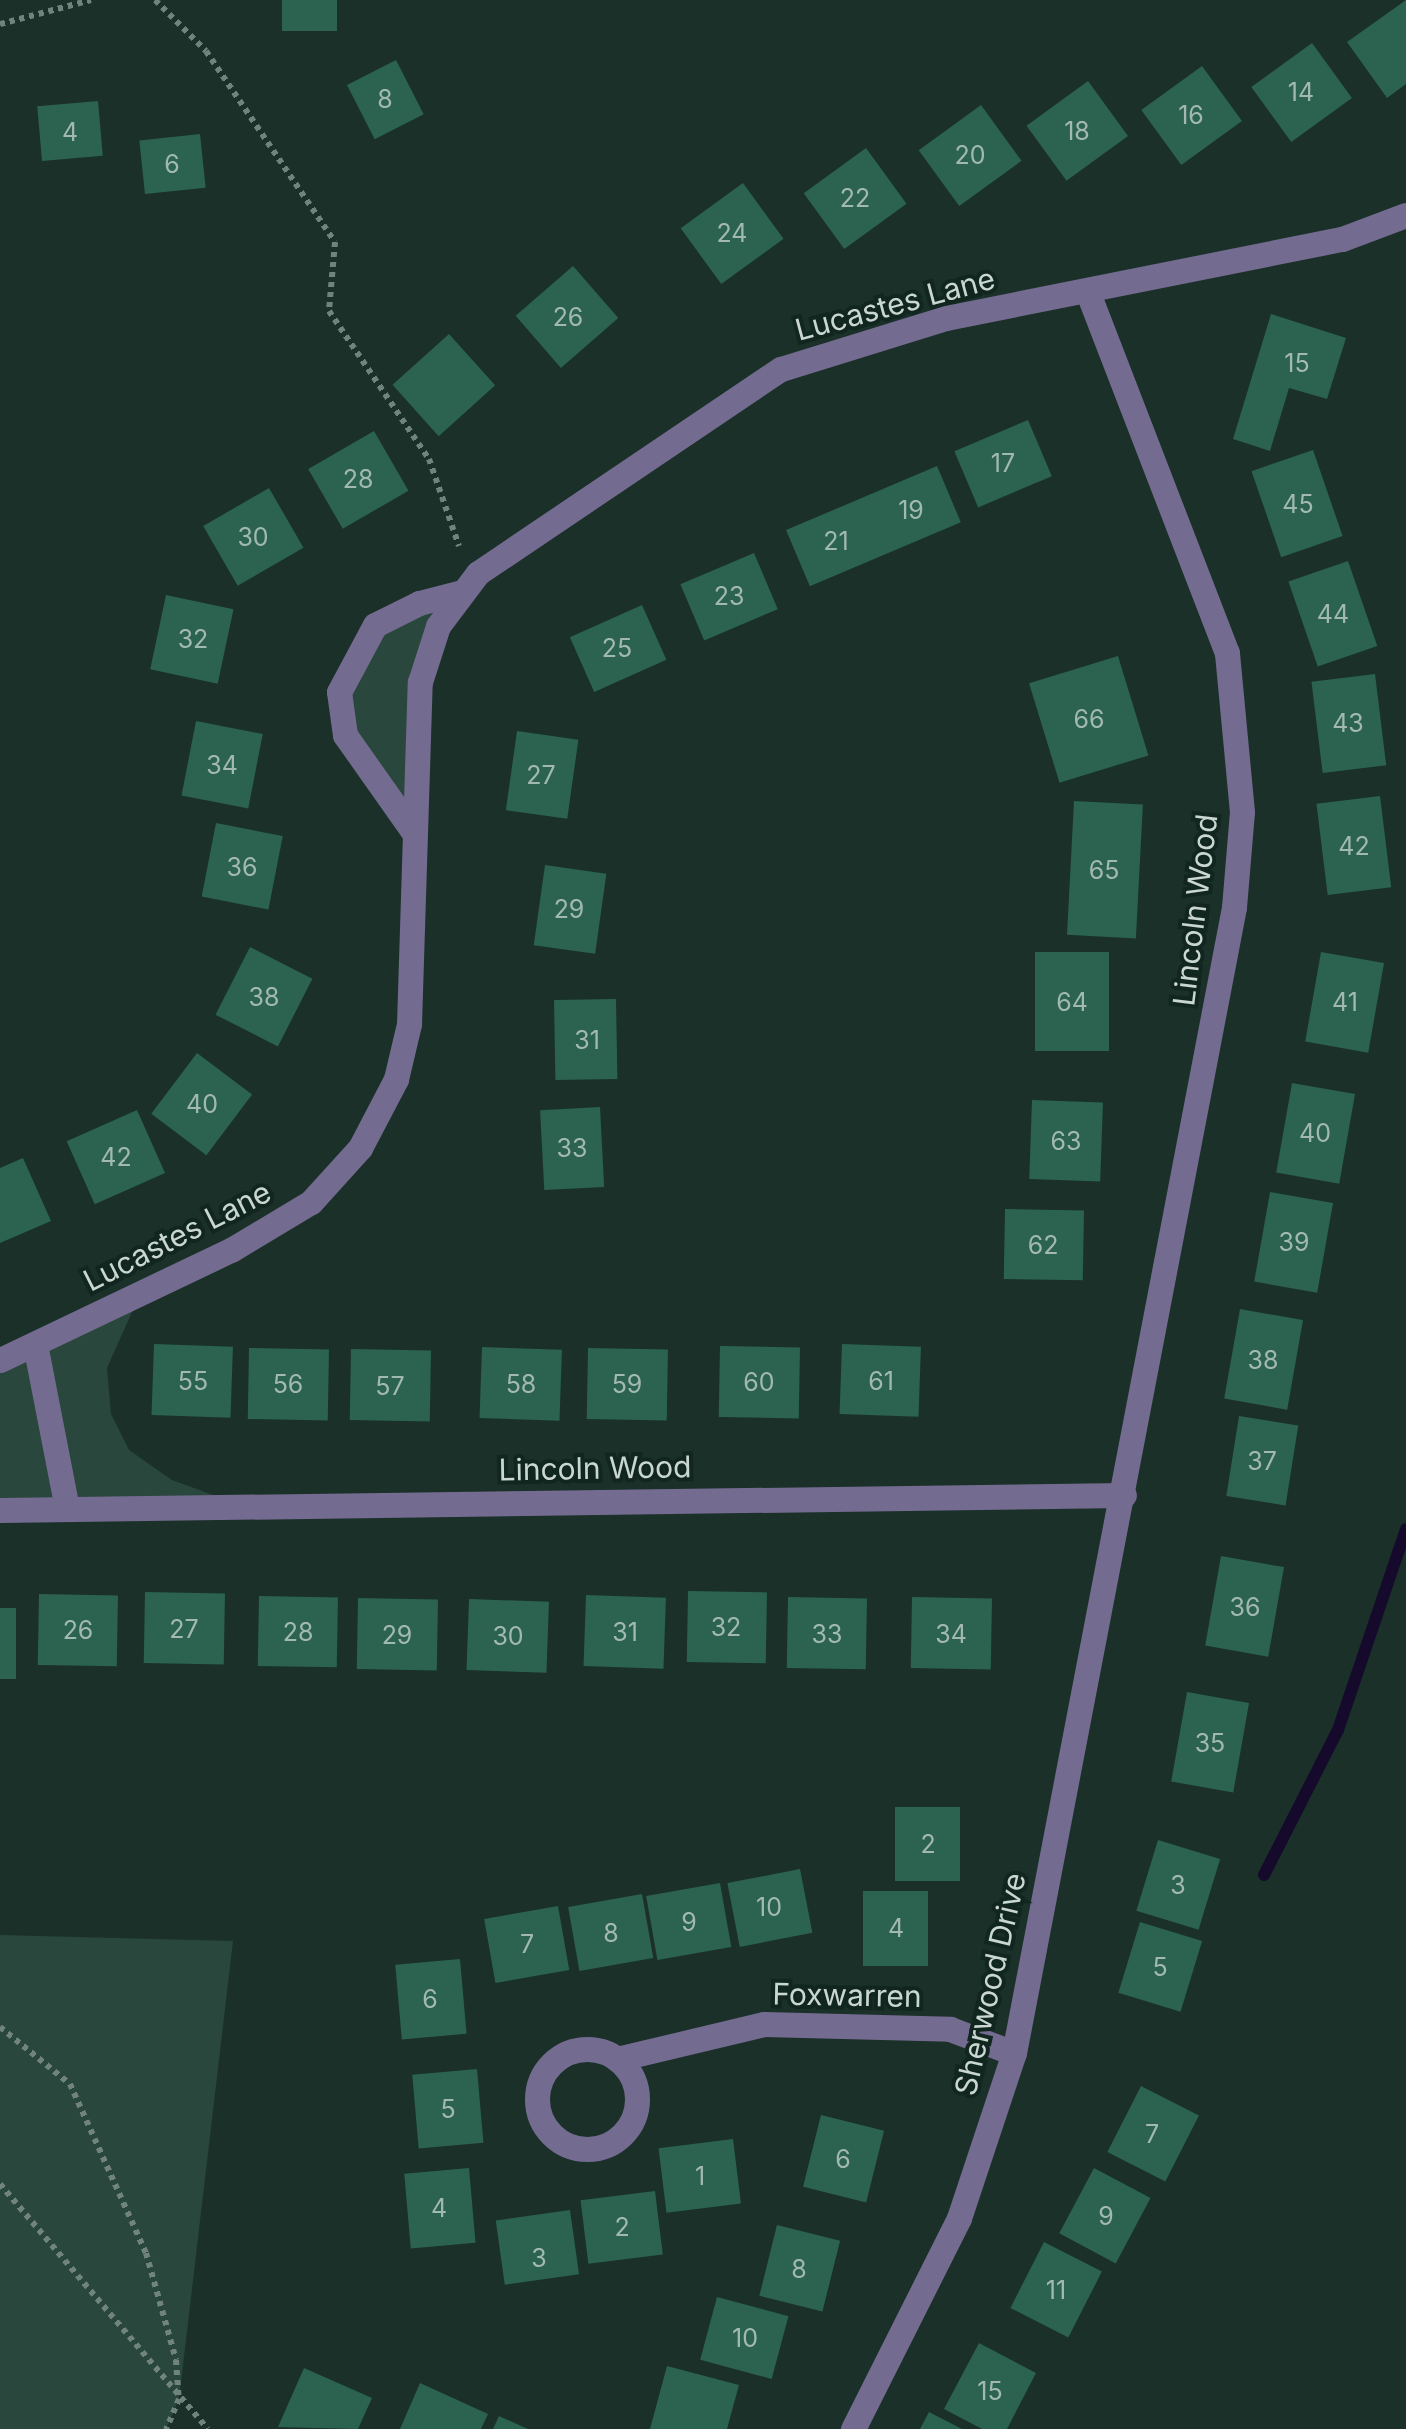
<!DOCTYPE html>
<style>
body{margin:0}
#map{position:relative;width:1406px;height:2429px;overflow:hidden;background:#1a3029;font-family:Inter,sans-serif}
div>[style]{position:absolute}
.green>*{inset:0;background:#29473d}
.stream>*{height:12px;margin:-6px;padding:0 6px;transform-origin:6px;border-radius:6px;background:#160a2c}
.building>*{inset:0;background:#2b6250;transform-origin:0 0}
.path>*{height:6px;margin-top:-3px;transform-origin:0;background:repeating-linear-gradient(90deg,#71837d 0 5px,transparent 0 10px)}
.minor>*{height:25px;margin:-12.5px;padding:0 12.5px;transform-origin:12.5px;border-radius:12.5px;background:#746b90}
.minor>.ring{margin:-12.5px;padding:0;box-sizing:content-box;background:none;border:25px solid #746b90;border-radius:50%}
span{translate:-50% -50%;white-space:nowrap;text-align:center;line-height:1.15;-webkit-text-stroke:8px #11261f;paint-order:stroke}
.number-label{font-size:25px;color:#a2b9b1}
.number-label span{-webkit-text-stroke-width:0}
.street-label{font-size:30px;color:#c9d6d1}
</style>
<div id="map">
<div class="green">
<div style="clip-path:polygon(462px 593px,438px 626px,413px 831px,374px 779px,339px 692px,375px 625px)"></div>
<div style="clip-path:polygon(140px 1294px,107px 1368px,111px 1414px,129px 1450px,172px 1480px,249px 1508px,0 1510px,0 1360px)"></div>
<div style="clip-path:polygon(0 1935px,233px 1941px,179px 2399px,166px 2429px,0 2429px)"></div>
</div>
<div class="stream">
<div style="left:1264px;top:1875px;width:163px;rotate:-63deg"></div>
<div style="left:1338px;top:1730px;width:212px;rotate:-71.3deg"></div>
</div>
<div class="building">
<div style="left:282px;top:0;width:55px;height:31px"></div>
<div style="clip-path:polygon(1406px 0,1406px 84px,1387px 98px,1347px 42px)"></div>
<div style="left:1312px;top:43px;width:68px;height:75px;rotate:54deg"></div>
<div style="left:396px;top:60px;width:61px;height:55px;rotate:63deg"></div>
<div style="left:1202px;top:66px;width:68px;height:75px;rotate:54deg"></div>
<div style="left:1088px;top:81px;width:68px;height:76px;rotate:54deg"></div>
<div style="left:98px;top:101px;width:55px;height:61px;rotate:85deg"></div>
<div style="left:981px;top:105px;width:69px;height:77px;rotate:54deg"></div>
<div style="left:200px;top:134px;width:54px;height:61px;rotate:84deg"></div>
<div style="left:866px;top:148px;width:69px;height:77px;rotate:54deg"></div>
<div style="left:743px;top:183px;width:69px;height:77px;rotate:54deg"></div>
<div style="left:573px;top:266px;width:69px;height:76px;rotate:49deg"></div>
<div style="clip-path:polygon(1271px 314px,1346px 338px,1327px 399px,1289px 388px,1270px 451px,1233px 439px)"></div>
<div style="left:449px;top:334px;width:69px;height:76px;rotate:48deg"></div>
<div style="left:1028px;top:420px;width:61px;height:80px;rotate:67deg"></div>
<div style="left:374px;top:431px;width:69px;height:76px;rotate:60deg"></div>
<div style="left:1313px;top:450px;width:91px;height:65px;rotate:71deg"></div>
<div style="left:937px;top:466px;width:61px;height:164px;rotate:67deg"></div>
<div style="left:269px;top:488px;width:69px;height:76px;rotate:60deg"></div>
<div style="left:754px;top:553px;width:61px;height:80px;rotate:67deg"></div>
<div style="left:1348px;top:561px;width:90px;height:63px;rotate:71deg"></div>
<div style="left:166px;top:595px;width:69px;height:76px;rotate:12deg"></div>
<div style="left:642px;top:605px;width:60px;height:79px;rotate:66deg"></div>
<div style="left:1118px;top:656px;width:104px;height:93px;rotate:73deg"></div>
<div style="left:1375px;top:674px;width:92px;height:64px;rotate:83deg"></div>
<div style="left:196px;top:721px;width:68px;height:76px;rotate:11deg"></div>
<div style="left:517px;top:731px;width:62px;height:80px;rotate:8deg"></div>
<div style="left:1380px;top:796px;width:92px;height:64px;rotate:83deg"></div>
<div style="left:1074px;top:801px;width:69px;height:134px;rotate:3deg"></div>
<div style="left:216px;top:823px;width:68px;height:75px;rotate:11deg"></div>
<div style="left:545px;top:865px;width:62px;height:81px;rotate:8deg"></div>
<div style="left:250px;top:947px;width:70px;height:76px;rotate:27deg"></div>
<div style="left:1035px;top:952px;width:74px;height:99px"></div>
<div style="left:1321px;top:952px;width:64px;height:91px;rotate:10deg"></div>
<div style="left:616px;top:999px;width:80px;height:62px;rotate:89deg"></div>
<div style="left:197px;top:1053px;width:69px;height:76px;rotate:37deg"></div>
<div style="left:1292px;top:1083px;width:64px;height:91px;rotate:10deg"></div>
<div style="left:1032px;top:1100px;width:71px;height:79px;rotate:2deg"></div>
<div style="left:600px;top:1107px;width:80px;height:60px;rotate:87deg"></div>
<div style="left:137px;top:1110px;width:69px;height:77px;rotate:66deg"></div>
<div style="clip-path:polygon(23px 1158px,51px 1221px,0 1243px,0 1168px)"></div>
<div style="left:1270px;top:1192px;width:64px;height:91px;rotate:10deg"></div>
<div style="left:1005px;top:1209px;width:79px;height:70px;rotate:1deg"></div>
<div style="left:1240px;top:1309px;width:64px;height:91px;rotate:10deg"></div>
<div style="left:154px;top:1344px;width:79px;height:71px;rotate:2deg"></div>
<div style="left:842px;top:1344px;width:79px;height:70px;rotate:2deg"></div>
<div style="left:720px;top:1346px;width:80px;height:71px;rotate:1deg"></div>
<div style="left:482px;top:1347px;width:80px;height:71px;rotate:2deg"></div>
<div style="left:249px;top:1348px;width:80px;height:71px;rotate:1deg"></div>
<div style="left:588px;top:1348px;width:80px;height:71px;rotate:1deg"></div>
<div style="left:351px;top:1349px;width:80px;height:71px;rotate:1deg"></div>
<div style="left:1239px;top:1416px;width:60px;height:81px;rotate:9deg"></div>
<div style="left:1221px;top:1556px;width:64px;height:91px;rotate:10deg"></div>
<div style="left:688px;top:1591px;width:79px;height:71px;rotate:1deg"></div>
<div style="left:145px;top:1592px;width:80px;height:71px;rotate:1deg"></div>
<div style="left:39px;top:1594px;width:79px;height:71px;rotate:1deg"></div>
<div style="left:586px;top:1595px;width:80px;height:71px;rotate:2deg"></div>
<div style="left:259px;top:1596px;width:79px;height:70px;rotate:1deg"></div>
<div style="left:788px;top:1597px;width:79px;height:71px;rotate:1deg"></div>
<div style="left:912px;top:1597px;width:80px;height:71px;rotate:1deg"></div>
<div style="left:358px;top:1598px;width:80px;height:71px;rotate:1deg"></div>
<div style="left:469px;top:1599px;width:80px;height:71px;rotate:2deg"></div>
<div style="left:0;top:1608px;width:16px;height:71px"></div>
<div style="left:1187px;top:1692px;width:63px;height:91px;rotate:10deg"></div>
<div style="left:895px;top:1807px;width:65px;height:74px"></div>
<div style="left:1158px;top:1840px;width:65px;height:74px;rotate:17deg"></div>
<div style="left:800px;top:1869px;width:65px;height:74px;rotate:79deg"></div>
<div style="left:720px;top:1883px;width:65px;height:75px;rotate:80deg"></div>
<div style="left:863px;top:1891px;width:65px;height:75px"></div>
<div style="left:642px;top:1894px;width:65px;height:75px;rotate:80deg"></div>
<div style="left:558px;top:1906px;width:65px;height:75px;rotate:80deg"></div>
<div style="left:1140px;top:1922px;width:65px;height:74px;rotate:17deg"></div>
<div style="left:460px;top:1959px;width:75px;height:65px;rotate:85deg"></div>
<div style="left:477px;top:2069px;width:74px;height:65px;rotate:85deg"></div>
<div style="left:1141px;top:2086px;width:65px;height:74px;rotate:27deg"></div>
<div style="left:821px;top:2115px;width:65px;height:74px;rotate:14deg"></div>
<div style="left:733px;top:2139px;width:65px;height:75px;rotate:83deg"></div>
<div style="left:469px;top:2168px;width:75px;height:65px;rotate:85deg"></div>
<div style="left:1094px;top:2168px;width:64px;height:74px;rotate:28deg"></div>
<div style="left:655px;top:2191px;width:64px;height:75px;rotate:83deg"></div>
<div style="left:570px;top:2210px;width:65px;height:75px;rotate:82deg"></div>
<div style="left:777px;top:2225px;width:65px;height:73px;rotate:14deg"></div>
<div style="left:1044px;top:2242px;width:65px;height:74px;rotate:27deg"></div>
<div style="left:717px;top:2297px;width:74px;height:65px;rotate:15deg"></div>
<div style="clip-path:polygon(979px 2343px,1036px 2373px,1007px 2429px,982px 2429px,944px 2409px)"></div>
<div style="clip-path:polygon(667px 2366px,739px 2385px,727px 2429px,650px 2429px)"></div>
<div style="clip-path:polygon(304px 2368px,372px 2398px,358px 2429px,278px 2427px)"></div>
<div style="clip-path:polygon(420px 2383px,488px 2414px,481px 2429px,400px 2429px)"></div>
<div style="clip-path:polygon(929px 2412px,962px 2429px,920px 2429px)"></div>
<div style="clip-path:polygon(499px 2416px,528px 2429px,493px 2429px)"></div>
</div>
<div class="path">
<div style="left:155px;top:0;width:72px;rotate:45deg"></div>
<div style="left:206px;top:51px;width:230px;rotate:56deg"></div>
<div style="left:335px;top:242px;width:69px;rotate:95deg"></div>
<div style="left:329px;top:311px;width:179px;rotate:56deg"></div>
<div style="left:429px;top:459px;width:92px;rotate:71deg"></div>
<div style="left:0;top:24px;width:94px;rotate:-14.8deg"></div>
<div style="left:0;top:2027px;width:90px;rotate:39.2deg"></div>
<div style="left:70px;top:2084px;width:185px;rotate:65.8deg"></div>
<div style="left:146px;top:2253px;width:111px;rotate:74.3deg"></div>
<div style="left:176px;top:2360px;width:39px;rotate:86deg"></div>
<div style="left:179px;top:2399px;width:33px;rotate:113deg"></div>
<div style="left:0;top:2184px;width:321px;rotate:49.7deg"></div>
</div>
<div class="minor">
<div style="left:412px;top:830px;width:116px;rotate:-125.2deg"></div>
<div style="left:345px;top:735px;width:43px;rotate:-97.9deg"></div>
<div style="left:339px;top:692px;width:76px;rotate:-61.8deg"></div>
<div style="left:375px;top:625px;width:49px;rotate:-26.6deg"></div>
<div style="left:419px;top:603px;width:44px;rotate:-14.3deg"></div>
<div style="left:35px;top:1344px;width:168px;rotate:79deg"></div>
<div style="left:0;top:1360px;width:256px;rotate:-25.5deg"></div>
<div style="left:231px;top:1250px;width:93px;rotate:-31deg"></div>
<div style="left:311px;top:1202px;width:73px;rotate:-47.8deg"></div>
<div style="left:360px;top:1148px;width:78px;rotate:-62.4deg"></div>
<div style="left:396px;top:1079px;width:57px;rotate:-76.7deg"></div>
<div style="left:409px;top:1024px;width:342px;rotate:-88.2deg"></div>
<div style="left:420px;top:682px;width:59px;rotate:-72.2deg"></div>
<div style="left:438px;top:626px;width:66px;rotate:-53deg"></div>
<div style="left:478px;top:573px;width:365px;rotate:-34deg"></div>
<div style="left:781px;top:369px;width:173px;rotate:-17.2deg"></div>
<div style="left:946px;top:318px;width:404px;rotate:-11.3deg"></div>
<div style="left:1342px;top:239px;width:68px;rotate:-20.6deg"></div>
<div style="left:0;top:1510px;width:1124px;rotate:-0.76deg"></div>
<div class="ring" style="left:537px;top:2049px;width:75px;height:75px"></div>
<div style="left:617px;top:2059px;width:151px;rotate:-13.4deg"></div>
<div style="left:764px;top:2024px;width:186px;rotate:1.5deg"></div>
<div style="left:950px;top:2029px;width:68px;rotate:20.6deg"></div>
<div style="left:853px;top:2429px;width:236px;rotate:-63.3deg"></div>
<div style="left:959px;top:2218px;width:174px;rotate:-71.6deg"></div>
<div style="left:1014px;top:2053px;width:1167px;rotate:-79.13deg"></div>
<div style="left:1234px;top:907px;width:95px;rotate:-85.2deg"></div>
<div style="left:1242px;top:812px;width:160px;rotate:-95.4deg"></div>
<div style="left:1227px;top:653px;width:387px;rotate:-111.1deg"></div>
</div>
<div class="number-label">
<span style="left:1301px;top:92px">14</span>
<span style="left:385px;top:99px">8</span>
<span style="left:1191px;top:115px">16</span>
<span style="left:1077px;top:131px">18</span>
<span style="left:70px;top:132px">4</span>
<span style="left:970px;top:155px">20</span>
<span style="left:172px;top:164px">6</span>
<span style="left:855px;top:198px">22</span>
<span style="left:732px;top:233px">24</span>
<span style="left:568px;top:317px">26</span>
<span style="left:1297px;top:363px">15</span>
<span style="left:1003px;top:463px">17</span>
<span style="left:358px;top:479px">28</span>
<span style="left:1298px;top:504px">45</span>
<span style="left:911px;top:510px">19</span>
<span style="left:253px;top:537px">30</span>
<span style="left:836px;top:541px">21</span>
<span style="left:729px;top:596px">23</span>
<span style="left:1333px;top:614px">44</span>
<span style="left:193px;top:639px">32</span>
<span style="left:617px;top:648px">25</span>
<span style="left:1089px;top:719px">66</span>
<span style="left:1348px;top:723px">43</span>
<span style="left:222px;top:765px">34</span>
<span style="left:541px;top:775px">27</span>
<span style="left:1354px;top:846px">42</span>
<span style="left:242px;top:867px">36</span>
<span style="left:1104px;top:870px">65</span>
<span style="left:569px;top:909px">29</span>
<span style="left:264px;top:997px">38</span>
<span style="left:1072px;top:1002px">64</span>
<span style="left:1345px;top:1002px">41</span>
<span style="left:587px;top:1040px">31</span>
<span style="left:202px;top:1104px">40</span>
<span style="left:1315px;top:1133px">40</span>
<span style="left:1066px;top:1141px">63</span>
<span style="left:572px;top:1148px">33</span>
<span style="left:116px;top:1157px">42</span>
<span style="left:1294px;top:1242px">39</span>
<span style="left:1043px;top:1245px">62</span>
<span style="left:1263px;top:1360px">38</span>
<span style="left:193px;top:1381px">55</span>
<span style="left:881px;top:1381px">61</span>
<span style="left:759px;top:1382px">60</span>
<span style="left:288px;top:1384px">56</span>
<span style="left:521px;top:1384px">58</span>
<span style="left:627px;top:1384px">59</span>
<span style="left:390px;top:1386px">57</span>
<span style="left:1262px;top:1461px">37</span>
<span style="left:1245px;top:1607px">36</span>
<span style="left:726px;top:1627px">32</span>
<span style="left:184px;top:1629px">27</span>
<span style="left:78px;top:1630px">26</span>
<span style="left:298px;top:1632px">28</span>
<span style="left:625px;top:1632px">31</span>
<span style="left:827px;top:1634px">33</span>
<span style="left:951px;top:1634px">34</span>
<span style="left:397px;top:1635px">29</span>
<span style="left:508px;top:1636px">30</span>
<span style="left:1210px;top:1743px">35</span>
<span style="left:928px;top:1844px">2</span>
<span style="left:1178px;top:1885px">3</span>
<span style="left:769px;top:1907px">10</span>
<span style="left:689px;top:1922px">9</span>
<span style="left:896px;top:1928px">4</span>
<span style="left:611px;top:1933px">8</span>
<span style="left:527px;top:1944px">7</span>
<span style="left:1160px;top:1967px">5</span>
<span style="left:430px;top:1999px">6</span>
<span style="left:448px;top:2109px">5</span>
<span style="left:1152px;top:2134px">7</span>
<span style="left:843px;top:2159px">6</span>
<span style="left:700px;top:2176px">1</span>
<span style="left:439px;top:2208px">4</span>
<span style="left:1106px;top:2216px">9</span>
<span style="left:622px;top:2227px">2</span>
<span style="left:539px;top:2258px">3</span>
<span style="left:799px;top:2269px">8</span>
<span style="left:1056px;top:2290px">11</span>
<span style="left:745px;top:2338px">10</span>
<span style="left:990px;top:2391px">15</span>
</div>
<div class="street-label">
<span style="left:895px;top:304px;rotate:-15deg">Lucastes Lane</span>
<span style="left:1195px;top:910px;rotate:-83deg">Lincoln Wood</span>
<span style="left:177px;top:1236px;rotate:-27deg">Lucastes Lane</span>
<span style="left:595px;top:1468px;rotate:-1deg">Lincoln Wood</span>
<span style="left:990px;top:1984px;rotate:-77deg">Sherwood Drive</span>
<span style="left:847px;top:1995px;rotate:1deg">Foxwarren</span>
</div>
</div>
